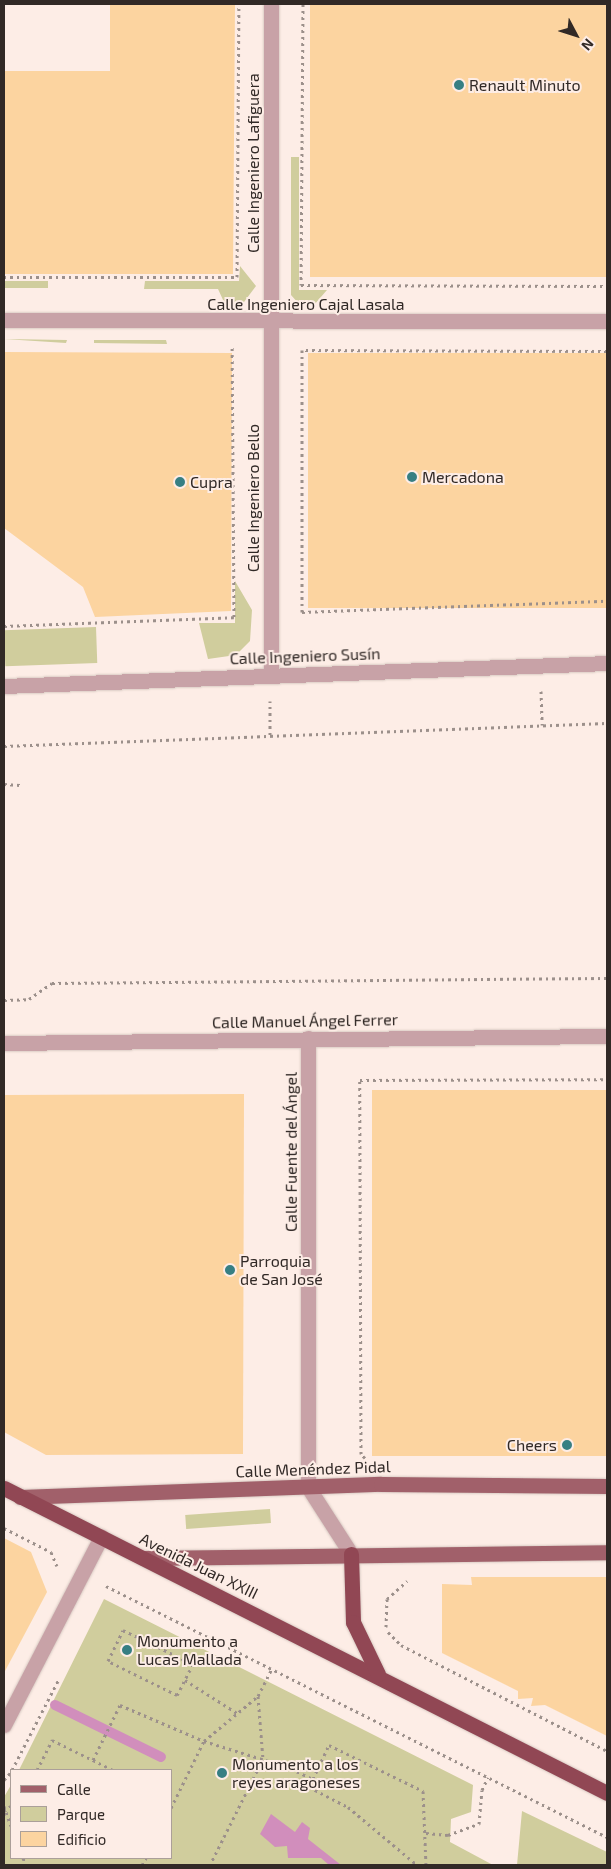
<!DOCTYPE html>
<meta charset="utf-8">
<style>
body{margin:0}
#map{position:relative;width:611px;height:1869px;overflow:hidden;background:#fdede6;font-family:"Exo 2",sans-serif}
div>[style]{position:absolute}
.green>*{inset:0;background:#d0cd9d;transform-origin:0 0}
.water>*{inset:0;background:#d18ebc}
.stream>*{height:10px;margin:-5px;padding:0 5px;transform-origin:5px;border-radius:5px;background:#d18ebc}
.building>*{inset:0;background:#fcd4a0;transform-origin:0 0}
.path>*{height:3px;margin-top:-1.5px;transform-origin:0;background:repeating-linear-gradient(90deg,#9c908b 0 2.5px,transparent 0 6.5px)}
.roads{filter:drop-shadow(0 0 1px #d8cac3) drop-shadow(0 0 1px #d8cac3)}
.minor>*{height:15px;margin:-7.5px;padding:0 7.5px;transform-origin:7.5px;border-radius:7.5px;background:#c8a2a7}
.major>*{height:15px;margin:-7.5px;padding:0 7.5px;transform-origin:7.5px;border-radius:7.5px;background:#a1606a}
.highway>*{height:15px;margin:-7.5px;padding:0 7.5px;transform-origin:7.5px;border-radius:7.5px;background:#914754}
.dots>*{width:14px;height:14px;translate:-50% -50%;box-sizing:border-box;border:2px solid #fdede6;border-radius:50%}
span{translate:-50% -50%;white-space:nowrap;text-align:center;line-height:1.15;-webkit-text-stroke:4px #fdede6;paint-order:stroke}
.poi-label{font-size:16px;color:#312926}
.left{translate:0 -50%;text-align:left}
.right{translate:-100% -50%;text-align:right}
.street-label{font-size:16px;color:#312926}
.frame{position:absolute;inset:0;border:5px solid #312926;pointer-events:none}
.legend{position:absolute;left:10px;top:1769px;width:162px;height:90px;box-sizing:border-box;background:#fdede6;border:1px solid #ab9f99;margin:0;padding:6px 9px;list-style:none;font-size:15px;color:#312926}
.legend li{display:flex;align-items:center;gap:10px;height:25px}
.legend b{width:25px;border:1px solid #ab9f99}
.north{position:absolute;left:551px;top:10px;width:50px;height:50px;-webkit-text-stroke:4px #fdede6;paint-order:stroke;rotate:130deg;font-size:14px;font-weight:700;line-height:20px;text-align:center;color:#312926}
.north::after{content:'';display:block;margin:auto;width:18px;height:22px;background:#312926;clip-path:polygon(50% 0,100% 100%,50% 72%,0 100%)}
</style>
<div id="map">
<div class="green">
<div style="clip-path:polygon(291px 157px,299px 157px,299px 290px,327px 290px,314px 305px,299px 304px,291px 295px)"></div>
<div style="clip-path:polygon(240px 266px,256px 286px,244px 302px,224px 302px,218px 289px,144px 289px,145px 281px,239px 281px)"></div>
<div style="left:4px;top:281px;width:44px;height:7px"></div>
<div style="clip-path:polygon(4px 339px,67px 340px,66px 343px)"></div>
<div style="clip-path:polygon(94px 340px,166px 340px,167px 344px,94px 343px)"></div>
<div style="clip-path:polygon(235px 581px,252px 610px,250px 641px,236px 655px,208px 659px,199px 623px,235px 623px)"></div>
<div style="left:96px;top:627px;width:36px;height:92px;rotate:88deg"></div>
<div style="left:270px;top:1509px;width:14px;height:85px;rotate:86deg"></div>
<div style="clip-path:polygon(104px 1599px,473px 1785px,471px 1812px,451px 1819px,450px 1842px,493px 1865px,4px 1865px,4px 1797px,11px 1785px,11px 1858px,171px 1858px,171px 1770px,19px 1770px)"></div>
<div style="clip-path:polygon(522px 1811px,607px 1852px,607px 1865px,517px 1865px)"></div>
</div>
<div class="water">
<div style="clip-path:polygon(271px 1814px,295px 1832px,302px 1822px,310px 1828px,308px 1839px,341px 1865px,329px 1865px,321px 1858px,288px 1858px,287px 1846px,275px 1847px,260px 1834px)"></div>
</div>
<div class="stream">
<div style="left:55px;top:1705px;width:118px;rotate:26.1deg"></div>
</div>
<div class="building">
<div style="clip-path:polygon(110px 4px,235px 4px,233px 274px,4px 274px,4px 71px,110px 71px)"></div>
<div style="left:310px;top:4px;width:297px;height:273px"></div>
<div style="clip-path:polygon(4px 352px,232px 353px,231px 611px,95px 617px,83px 587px,4px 528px)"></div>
<div style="left:308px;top:353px;width:299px;height:255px"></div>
<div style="left:607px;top:1090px;width:366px;height:235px;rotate:90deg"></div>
<div style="clip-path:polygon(244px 1094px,243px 1454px,46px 1455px,4px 1432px,4px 1095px)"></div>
<div style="clip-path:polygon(4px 1538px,31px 1552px,47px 1592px,4px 1673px)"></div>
<div style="clip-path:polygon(471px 1577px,607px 1577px,607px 1736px,545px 1705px,531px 1706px,533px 1698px,518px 1699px,518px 1691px,442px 1653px,442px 1584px,472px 1585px)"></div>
</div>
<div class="path">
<div style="left:303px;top:4px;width:281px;rotate:90.4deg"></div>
<div style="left:301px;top:285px;width:306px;rotate:0.2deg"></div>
<div style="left:4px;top:277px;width:233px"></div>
<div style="left:237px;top:277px;width:273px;rotate:-89.6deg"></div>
<div style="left:607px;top:351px;width:305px;rotate:-179.8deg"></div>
<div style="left:302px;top:350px;width:262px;rotate:90deg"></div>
<div style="left:302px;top:612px;width:305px;rotate:-2.1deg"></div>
<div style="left:4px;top:626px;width:230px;rotate:-2.2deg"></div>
<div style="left:234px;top:617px;width:270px;rotate:-90.4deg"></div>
<div style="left:541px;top:691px;width:34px;rotate:88deg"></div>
<div style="left:270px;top:735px;width:34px;rotate:-90deg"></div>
<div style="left:4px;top:746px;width:603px;rotate:-2.18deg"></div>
<div style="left:4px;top:784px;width:16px;rotate:4deg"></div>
<div style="left:4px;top:1000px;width:25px;rotate:-2deg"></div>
<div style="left:29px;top:999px;width:28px;rotate:-35deg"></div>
<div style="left:52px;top:983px;width:555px;rotate:-0.52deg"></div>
<div style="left:365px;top:1458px;width:6px;rotate:-135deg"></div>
<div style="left:361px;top:1454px;width:374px;rotate:-90.2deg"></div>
<div style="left:360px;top:1080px;width:247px;rotate:-0.2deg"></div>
<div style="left:4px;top:1528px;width:53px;rotate:27.1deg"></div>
<div style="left:51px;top:1552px;width:15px;rotate:67deg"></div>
<div style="left:106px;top:1586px;width:560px;rotate:26.61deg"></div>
<div style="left:386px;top:1627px;width:28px;rotate:-88deg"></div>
<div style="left:387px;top:1599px;width:27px;rotate:-42deg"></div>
<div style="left:123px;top:1630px;width:78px;rotate:25.9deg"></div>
<div style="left:193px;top:1664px;width:35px;rotate:117deg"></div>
<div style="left:177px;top:1695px;width:77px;rotate:-153.8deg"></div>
<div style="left:108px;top:1661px;width:34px;rotate:-64deg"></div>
<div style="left:388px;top:1632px;width:18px;rotate:45deg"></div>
<div style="left:401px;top:1645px;width:232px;rotate:27.2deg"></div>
<div style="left:185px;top:1680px;width:62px;rotate:32.4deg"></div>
<div style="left:258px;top:1696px;width:31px;rotate:-63deg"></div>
<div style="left:93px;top:1760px;width:61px;rotate:-63.9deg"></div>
<div style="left:120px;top:1705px;width:91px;rotate:23.2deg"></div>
<div style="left:204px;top:1741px;width:85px;rotate:17.2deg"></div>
<div style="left:285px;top:1766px;width:31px;rotate:25deg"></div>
<div style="left:313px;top:1779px;width:9px;rotate:117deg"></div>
<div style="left:309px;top:1787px;width:44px;rotate:27.1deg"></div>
<div style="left:348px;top:1807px;width:90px;rotate:40deg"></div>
<div style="left:12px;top:1770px;width:102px;rotate:-62.7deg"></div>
<div style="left:37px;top:1770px;width:34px;rotate:-63deg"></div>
<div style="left:52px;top:1740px;width:68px;rotate:26.2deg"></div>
<div style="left:313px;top:1779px;width:38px;rotate:-65deg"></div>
<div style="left:329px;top:1745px;width:105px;rotate:26.1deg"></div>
<div style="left:423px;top:1791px;width:74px;rotate:87.7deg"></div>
<div style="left:4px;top:1780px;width:11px;rotate:-49deg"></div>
<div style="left:4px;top:1806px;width:21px;rotate:71deg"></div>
<div style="left:171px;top:1808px;width:75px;rotate:-63.8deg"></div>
<div style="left:204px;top:1741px;width:70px;rotate:-39.8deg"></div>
<div style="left:258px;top:1696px;width:63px;rotate:85.5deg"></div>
<div style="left:263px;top:1759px;width:119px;rotate:116.6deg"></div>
<div style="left:4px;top:1811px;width:9px;rotate:-36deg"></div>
<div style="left:426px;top:1833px;width:22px;rotate:5deg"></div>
<div style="left:448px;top:1835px;width:33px;rotate:-20deg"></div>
<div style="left:479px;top:1824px;width:34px;rotate:-85deg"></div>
<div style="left:482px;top:1790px;width:14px;rotate:-65deg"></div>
<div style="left:23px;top:1858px;width:8px;rotate:67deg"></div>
<div style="left:142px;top:1865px;width:8px;rotate:-60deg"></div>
</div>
<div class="roads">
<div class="minor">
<div style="left:4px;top:320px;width:603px;rotate:0.1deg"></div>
<div style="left:271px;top:675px;width:671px;rotate:-90deg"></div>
<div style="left:4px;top:686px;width:603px;rotate:-2.18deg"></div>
<div style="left:308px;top:1038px;width:449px;rotate:90deg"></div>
<div style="left:308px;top:1487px;width:80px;rotate:57.3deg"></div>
<div style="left:4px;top:1043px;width:603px;rotate:-0.67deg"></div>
<div style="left:4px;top:1725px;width:212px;rotate:-62.7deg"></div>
</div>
<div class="major">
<div style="left:20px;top:1497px;width:361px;rotate:-2.1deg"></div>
<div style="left:381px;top:1484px;width:226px;rotate:0.5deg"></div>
<div style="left:143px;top:1558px;width:464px;rotate:-0.7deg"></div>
</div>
<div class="highway">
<div style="left:4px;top:1488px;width:676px;rotate:26.83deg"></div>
<div style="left:351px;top:1554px;width:68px;rotate:88.3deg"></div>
<div style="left:353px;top:1622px;width:58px;rotate:64.3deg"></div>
</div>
</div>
<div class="dots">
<div style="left:459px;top:85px;background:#377f83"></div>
<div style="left:412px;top:477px;background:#377f83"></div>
<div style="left:180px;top:482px;background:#377f83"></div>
<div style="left:230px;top:1270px;background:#377f83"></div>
<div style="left:567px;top:1445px;background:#377f83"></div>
<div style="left:127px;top:1650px;background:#377f83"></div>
<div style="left:222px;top:1773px;background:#377f83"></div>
</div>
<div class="poi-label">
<span class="left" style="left:469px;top:85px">Renault Minuto</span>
<span class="left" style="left:422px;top:477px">Mercadona</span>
<span class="left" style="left:190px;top:482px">Cupra</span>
<span class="left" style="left:240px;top:1270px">Parroquia<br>de San José</span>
<span class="right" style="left:557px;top:1445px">Cheers</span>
<span class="left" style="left:137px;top:1650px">Monumento a<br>Lucas Mallada</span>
<span class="left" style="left:232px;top:1773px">Monumento a los<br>reyes aragoneses</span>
</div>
<div class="street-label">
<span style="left:253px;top:163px;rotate:-90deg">Calle Ingeniero Lafiguera</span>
<span style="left:306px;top:304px">Calle Ingeniero Cajal Lasala</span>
<span style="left:253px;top:498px;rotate:-90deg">Calle Ingeniero Bello</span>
<span style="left:305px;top:656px;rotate:-2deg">Calle Ingeniero Susín</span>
<span style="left:305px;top:1021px;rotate:-1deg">Calle Manuel Ángel Ferrer</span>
<span style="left:291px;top:1152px;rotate:-90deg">Calle Fuente del Ángel</span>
<span style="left:313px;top:1469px;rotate:-2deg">Calle Menéndez Pidal</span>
<span style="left:199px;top:1566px;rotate:26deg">Avenida Juan XXIII</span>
</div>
<div class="frame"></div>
<ul class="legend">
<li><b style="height:6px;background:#a1606a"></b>Calle</li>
<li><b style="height:14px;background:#d0cd9d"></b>Parque</li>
<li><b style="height:14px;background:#fcd4a0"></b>Edificio</li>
</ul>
<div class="north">N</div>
</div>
